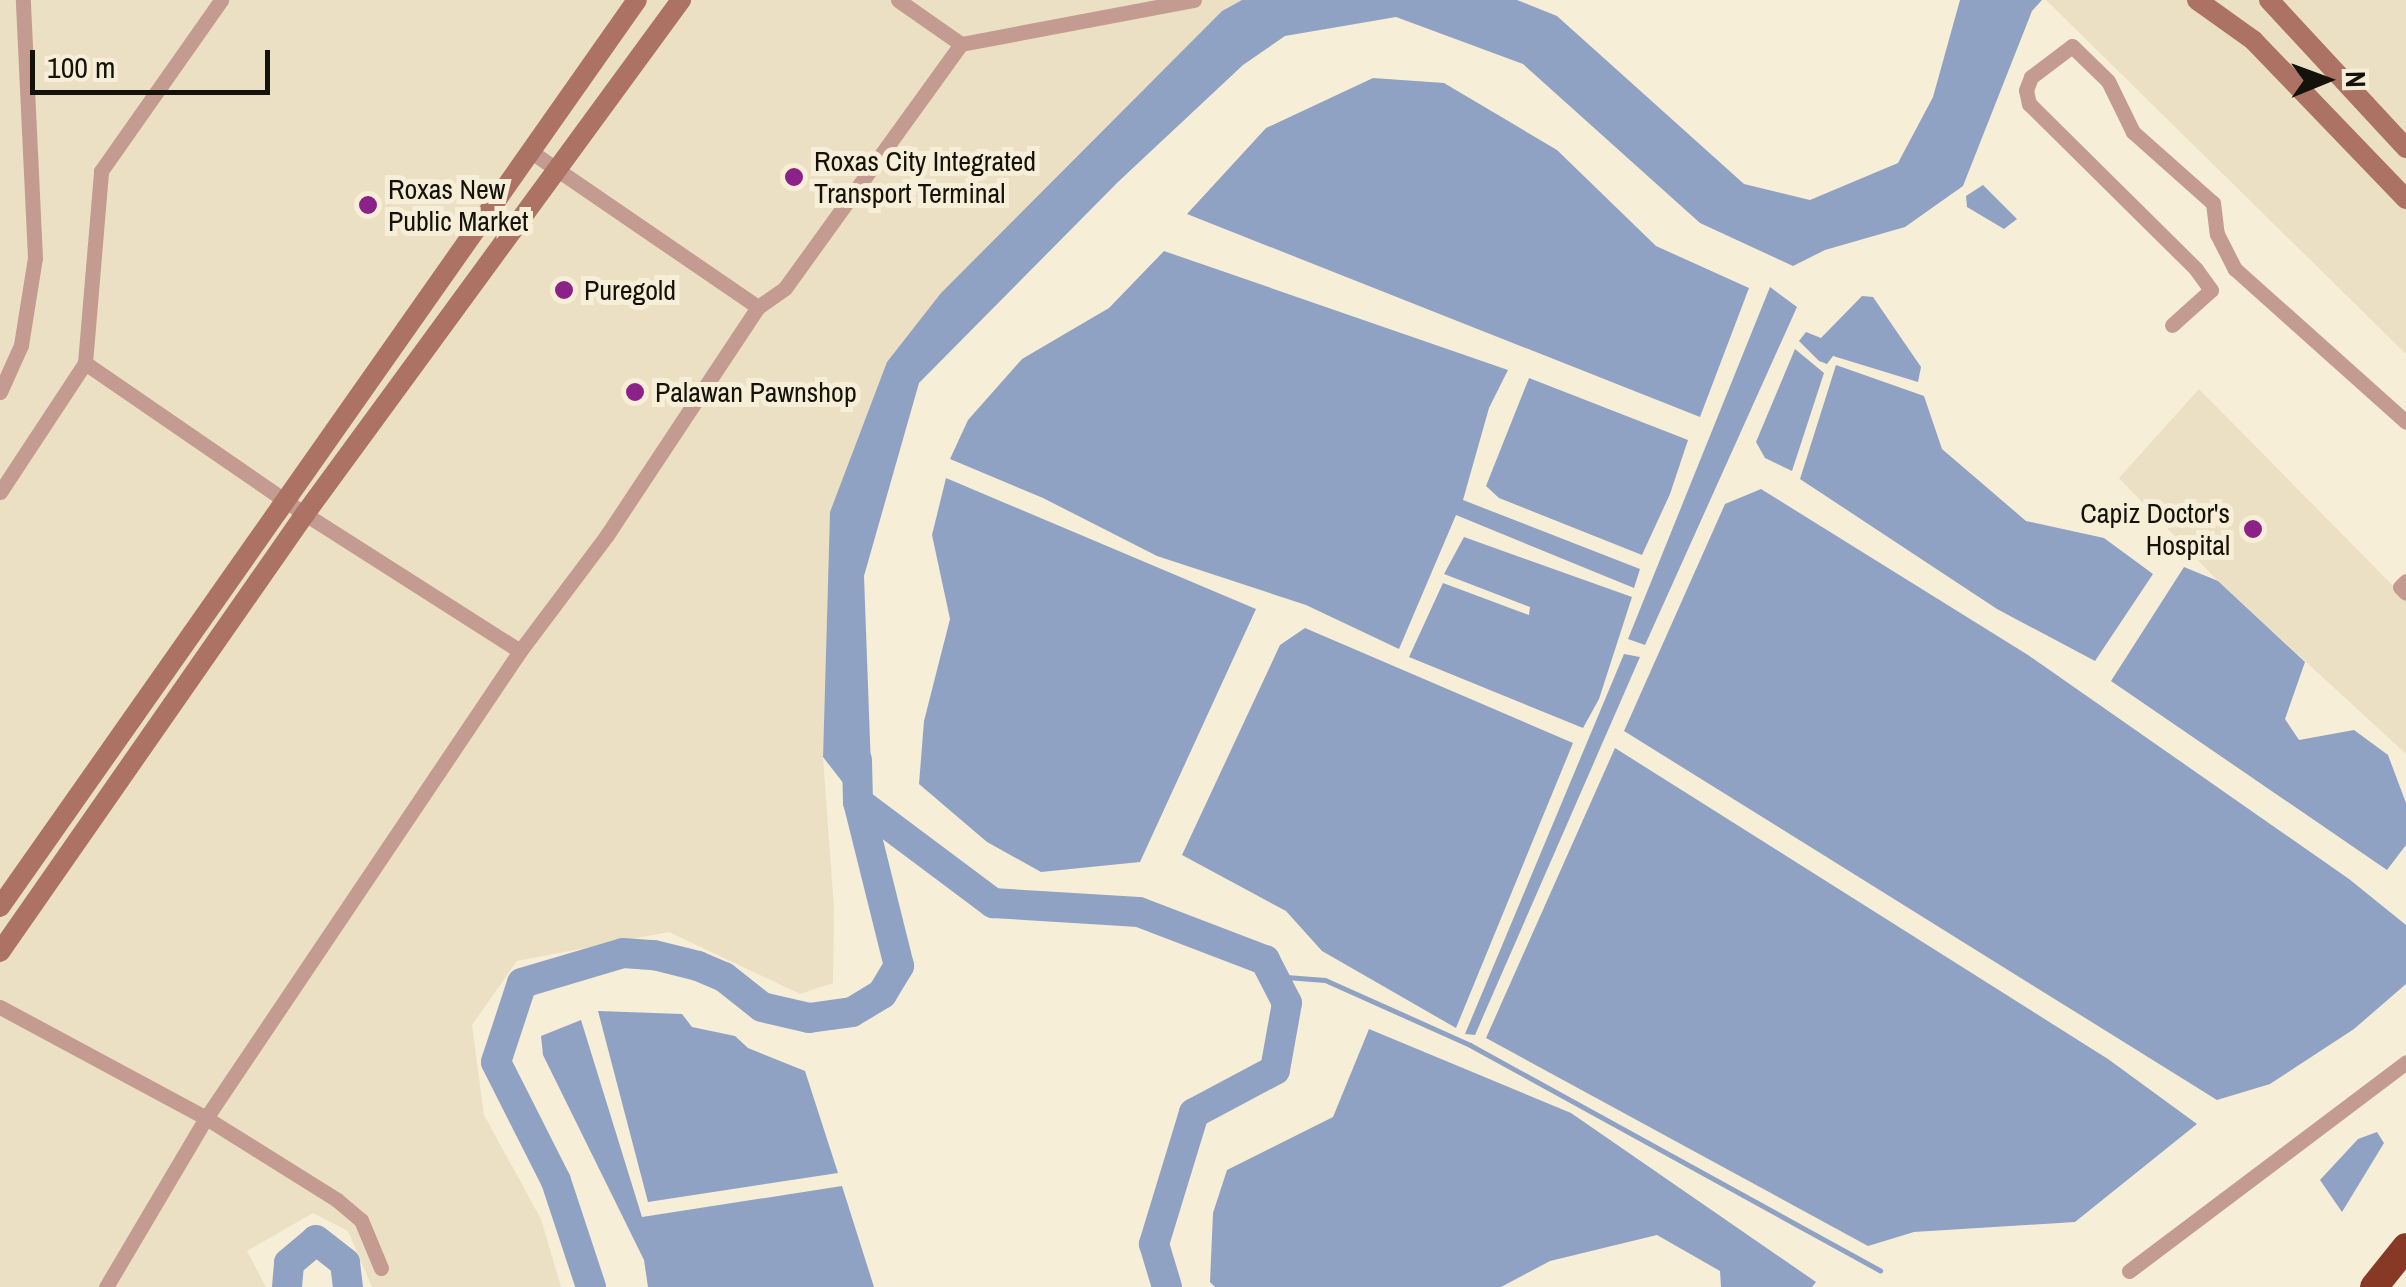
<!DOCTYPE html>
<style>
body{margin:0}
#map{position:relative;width:2406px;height:1287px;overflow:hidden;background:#f7eed8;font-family:"Archivo Narrow",sans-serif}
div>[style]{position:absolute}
.built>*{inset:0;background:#ece0c4}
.water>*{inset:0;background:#90a2c4}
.stream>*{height:5px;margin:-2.5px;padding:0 2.5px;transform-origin:2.5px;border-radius:2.5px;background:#90a2c4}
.river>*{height:30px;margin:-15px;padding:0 15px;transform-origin:15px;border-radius:15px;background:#90a2c4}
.street>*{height:15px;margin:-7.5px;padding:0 7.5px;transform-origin:7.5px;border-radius:7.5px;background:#c49b90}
.secondary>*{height:20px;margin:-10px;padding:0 10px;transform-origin:10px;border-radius:10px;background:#ac7263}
.highway>*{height:28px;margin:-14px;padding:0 14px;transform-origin:14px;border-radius:14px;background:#883925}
.dots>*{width:28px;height:28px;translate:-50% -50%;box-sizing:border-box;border:5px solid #f7eed8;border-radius:50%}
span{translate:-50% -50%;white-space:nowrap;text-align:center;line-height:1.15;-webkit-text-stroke:10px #f7eed8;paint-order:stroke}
.poi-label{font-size:28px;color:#15120b}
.left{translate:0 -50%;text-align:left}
.right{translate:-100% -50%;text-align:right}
.north{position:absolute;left:2276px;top:30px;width:100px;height:100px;-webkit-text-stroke:8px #f7eed8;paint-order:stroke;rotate:89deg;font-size:28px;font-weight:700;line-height:40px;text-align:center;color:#15120b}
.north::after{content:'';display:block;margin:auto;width:35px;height:45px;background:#15120b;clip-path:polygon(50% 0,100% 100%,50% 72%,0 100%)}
.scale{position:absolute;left:30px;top:50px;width:240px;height:45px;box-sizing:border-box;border:5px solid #15120b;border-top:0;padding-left:12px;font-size:30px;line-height:35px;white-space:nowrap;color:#15120b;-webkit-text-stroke:8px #f7eed8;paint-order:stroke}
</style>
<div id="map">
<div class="built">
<div style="clip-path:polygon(0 0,1242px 0,1222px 11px,941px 293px,830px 512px,823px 757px,834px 908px,833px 983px,800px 994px,669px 932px,517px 961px,472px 1025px,484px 1115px,541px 1219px,561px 1287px,372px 1287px,348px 1231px,313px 1213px,247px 1251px,266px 1287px,0 1287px)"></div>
<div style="clip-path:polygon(2046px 0,2406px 0,2406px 354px)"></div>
<div style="clip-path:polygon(2199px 389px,2406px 599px,2406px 754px,2218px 581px,2119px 478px)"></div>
</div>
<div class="water">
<div style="clip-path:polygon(1242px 0,1517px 0,1557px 16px,1744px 184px,1810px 200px,1898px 163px,1933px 97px,1960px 0,2042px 0,2032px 11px,1963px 186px,1905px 227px,1825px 250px,1793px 266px,1700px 223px,1523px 64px,1396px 17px,1285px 36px,1243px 65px,1118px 182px,919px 383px,864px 576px,871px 768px,858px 802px,823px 757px,830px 512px,887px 362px,941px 293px,1222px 11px)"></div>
<div style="clip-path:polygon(1373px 78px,1444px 83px,1557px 150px,1656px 246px,1749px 288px,1700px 417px,1187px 214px,1266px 128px)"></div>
<div style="clip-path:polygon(1983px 185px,2017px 219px,2004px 229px,1967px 207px,1966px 196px)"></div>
<div style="clip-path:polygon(1164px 251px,1508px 370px,1489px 408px,1463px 500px,1640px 569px,1634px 588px,1456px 515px,1399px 649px,1306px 605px,1157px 556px,1043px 498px,950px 459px,968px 420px,1022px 359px,1109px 308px)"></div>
<div style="clip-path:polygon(1770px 287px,1797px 307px,1645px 645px,1628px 639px)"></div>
<div style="clip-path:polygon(1862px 296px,1873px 297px,1921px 367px,1918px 382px,1833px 356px,1827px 364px,1819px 361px,1799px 341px,1806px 332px,1821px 338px)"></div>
<div style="clip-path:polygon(1795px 349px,1824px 373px,1792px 471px,1765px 458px,1756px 442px)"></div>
<div style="clip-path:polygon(1836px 365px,1924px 396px,1942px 449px,2026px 521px,2104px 538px,2153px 574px,2095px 661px,1997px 609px,1800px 479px)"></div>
<div style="clip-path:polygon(1529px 378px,1688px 440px,1670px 494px,1642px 555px,1499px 498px,1486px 486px)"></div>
<div style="clip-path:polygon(946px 478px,1256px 609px,1140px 862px,1041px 872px,987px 842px,919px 784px,924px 721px,950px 619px,932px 535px)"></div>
<div style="clip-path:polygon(1761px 489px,2028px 655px,2349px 879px,2406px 925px,2406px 984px,2354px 1029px,2270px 1084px,2217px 1100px,1624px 731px,1725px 504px)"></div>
<div style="clip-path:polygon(1464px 537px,1632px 597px,1599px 699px,1583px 728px,1409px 657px,1443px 583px,1529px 615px,1530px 607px,1444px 574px)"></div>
<div style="clip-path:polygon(2184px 567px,2218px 581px,2305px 662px,2285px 719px,2299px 740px,2354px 730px,2388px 755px,2406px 803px,2406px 845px,2387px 870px,2111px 681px)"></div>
<div style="clip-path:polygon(1305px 628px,1573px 743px,1456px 1028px,1322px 951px,1286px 911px,1182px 855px,1280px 645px)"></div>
<div style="clip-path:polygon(1624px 654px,1640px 657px,1475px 1035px,1465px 1034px)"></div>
<div style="clip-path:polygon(1615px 748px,2108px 1059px,2197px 1124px,2075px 1222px,1914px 1232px,1868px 1246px,1486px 1038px)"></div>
<div style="clip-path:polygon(598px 1011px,682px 1014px,692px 1027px,735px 1036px,748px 1048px,805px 1071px,838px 1173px,648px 1202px)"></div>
<div style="clip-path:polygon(581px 1020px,642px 1217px,842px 1186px,874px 1287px,648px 1287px,644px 1260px,543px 1055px,541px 1036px)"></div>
<div style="clip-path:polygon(1369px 1029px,1571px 1113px,1816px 1282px,1812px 1287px,1721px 1287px,1720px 1271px,1657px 1235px,1550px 1261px,1501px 1287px,1215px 1287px,1210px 1282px,1213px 1213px,1227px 1170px,1333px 1117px)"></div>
<div style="clip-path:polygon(2377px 1132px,2384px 1143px,2342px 1212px,2320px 1180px,2358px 1139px)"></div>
</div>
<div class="stream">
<div style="left:1273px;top:976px;width:52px;rotate:4.4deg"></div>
<div style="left:1325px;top:980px;width:159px;rotate:24.1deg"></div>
<div style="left:1470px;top:1045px;width:468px;rotate:28.8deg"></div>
</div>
<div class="river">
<div style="left:858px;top:802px;width:169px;rotate:36.8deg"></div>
<div style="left:993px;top:903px;width:146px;rotate:3.5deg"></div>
<div style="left:1139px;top:912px;width:135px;rotate:20.9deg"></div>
<div style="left:1265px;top:960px;width:48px;rotate:62.9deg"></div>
<div style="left:1287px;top:1003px;width:68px;rotate:100.2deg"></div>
<div style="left:1275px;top:1070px;width:92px;rotate:152deg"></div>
<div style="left:1194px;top:1113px;width:137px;rotate:107deg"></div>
<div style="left:1154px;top:1244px;width:45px;rotate:73.2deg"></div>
<div style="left:287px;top:1287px;width:24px;rotate:-85deg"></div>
<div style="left:289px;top:1263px;width:35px;rotate:-40deg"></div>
<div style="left:316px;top:1240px;width:37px;rotate:38deg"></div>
<div style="left:345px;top:1263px;width:24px;rotate:83deg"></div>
<div style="left:591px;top:1287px;width:112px;rotate:-108.3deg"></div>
<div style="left:556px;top:1181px;width:133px;rotate:-116.8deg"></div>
<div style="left:496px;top:1062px;width:83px;rotate:-71.8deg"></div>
<div style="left:522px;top:983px;width:105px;rotate:-16.5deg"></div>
<div style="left:623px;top:953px;width:31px;rotate:4deg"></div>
<div style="left:654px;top:955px;width:45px;rotate:14deg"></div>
<div style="left:698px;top:966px;width:28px;rotate:23deg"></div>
<div style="left:724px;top:977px;width:48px;rotate:38.3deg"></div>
<div style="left:762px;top:1007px;width:48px;rotate:13.2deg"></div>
<div style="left:809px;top:1018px;width:43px;rotate:-7.9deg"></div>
<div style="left:852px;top:1012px;width:35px;rotate:-31deg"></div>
<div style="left:882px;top:994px;width:33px;rotate:-59deg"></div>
<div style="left:899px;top:966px;width:169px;rotate:-104deg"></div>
<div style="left:858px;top:802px;width:42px;rotate:-91.4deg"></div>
</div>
<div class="street">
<div style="left:898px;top:0;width:77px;rotate:34.9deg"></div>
<div style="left:961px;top:44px;width:237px;rotate:-10.7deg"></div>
<div style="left:530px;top:151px;width:276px;rotate:34.4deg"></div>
<div style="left:2172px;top:325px;width:52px;rotate:-41.9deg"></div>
<div style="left:2211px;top:290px;width:26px;rotate:-126deg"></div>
<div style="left:2196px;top:269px;width:235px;rotate:-135.3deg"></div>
<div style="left:2029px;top:104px;width:14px;rotate:-102deg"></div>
<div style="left:2026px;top:90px;width:14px;rotate:-69deg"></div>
<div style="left:2031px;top:77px;width:51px;rotate:-37.1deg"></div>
<div style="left:2072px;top:46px;width:50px;rotate:44.2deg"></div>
<div style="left:2108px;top:81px;width:57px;rotate:63.9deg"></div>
<div style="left:2133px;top:132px;width:107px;rotate:41.6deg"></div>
<div style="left:2213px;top:203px;width:31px;rotate:83deg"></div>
<div style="left:2217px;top:234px;width:39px;rotate:63deg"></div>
<div style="left:2235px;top:269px;width:229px;rotate:41.8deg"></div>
<div style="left:85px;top:363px;width:267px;rotate:34.5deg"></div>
<div style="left:305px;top:514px;width:255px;rotate:32.5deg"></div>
<div style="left:0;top:392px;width:51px;rotate:-65.9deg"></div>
<div style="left:21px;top:345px;width:88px;rotate:-80.9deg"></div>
<div style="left:35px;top:258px;width:258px;rotate:-92.7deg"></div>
<div style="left:0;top:492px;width:154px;rotate:-56.6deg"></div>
<div style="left:85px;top:363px;width:193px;rotate:-85.2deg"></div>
<div style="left:101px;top:171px;width:209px;rotate:-54.9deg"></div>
<div style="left:2406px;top:581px;width:8px;rotate:135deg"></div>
<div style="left:2400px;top:587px;width:8px;rotate:45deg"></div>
<div style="left:0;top:1007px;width:234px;rotate:28.3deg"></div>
<div style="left:206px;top:1118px;width:155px;rotate:32deg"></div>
<div style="left:337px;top:1200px;width:31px;rotate:40deg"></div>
<div style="left:361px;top:1220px;width:52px;rotate:67.4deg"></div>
<div style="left:2129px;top:1271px;width:347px;rotate:-37deg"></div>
<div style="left:106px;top:1287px;width:196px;rotate:-59.4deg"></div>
<div style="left:206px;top:1118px;width:563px;rotate:-56.08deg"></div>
<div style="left:520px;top:651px;width:145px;rotate:-53.1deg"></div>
<div style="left:607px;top:535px;width:273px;rotate:-56.5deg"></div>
<div style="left:758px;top:307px;width:33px;rotate:-35deg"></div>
<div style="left:785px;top:288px;width:301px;rotate:-54.2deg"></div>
</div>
<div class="secondary">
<div style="left:2197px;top:0;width:69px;rotate:35.5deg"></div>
<div style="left:2253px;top:40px;width:221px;rotate:46.1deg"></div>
<div style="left:2269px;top:0;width:202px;rotate:47.2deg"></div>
<div style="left:0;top:907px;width:1108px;rotate:-54.92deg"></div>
<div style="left:0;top:952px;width:534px;rotate:-55.15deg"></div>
<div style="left:305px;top:514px;width:637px;rotate:-53.81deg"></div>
</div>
<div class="highway">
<div style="left:2374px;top:1287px;width:51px;rotate:-51.3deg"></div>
</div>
<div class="dots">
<div style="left:794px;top:177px;background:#8b2287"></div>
<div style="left:368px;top:205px;background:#8b2287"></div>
<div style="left:564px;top:290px;background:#8b2287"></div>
<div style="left:635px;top:392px;background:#8b2287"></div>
<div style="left:2253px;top:529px;background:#8b2287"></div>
</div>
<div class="poi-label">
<span class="left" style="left:814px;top:177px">Roxas City Integrated<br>Transport Terminal</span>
<span class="left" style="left:388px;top:205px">Roxas New<br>Public Market</span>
<span class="left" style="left:584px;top:290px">Puregold</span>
<span class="left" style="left:655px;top:392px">Palawan Pawnshop</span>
<span class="right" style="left:2230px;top:529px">Capiz Doctor's<br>Hospital</span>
</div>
<div class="north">N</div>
<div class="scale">100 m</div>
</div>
